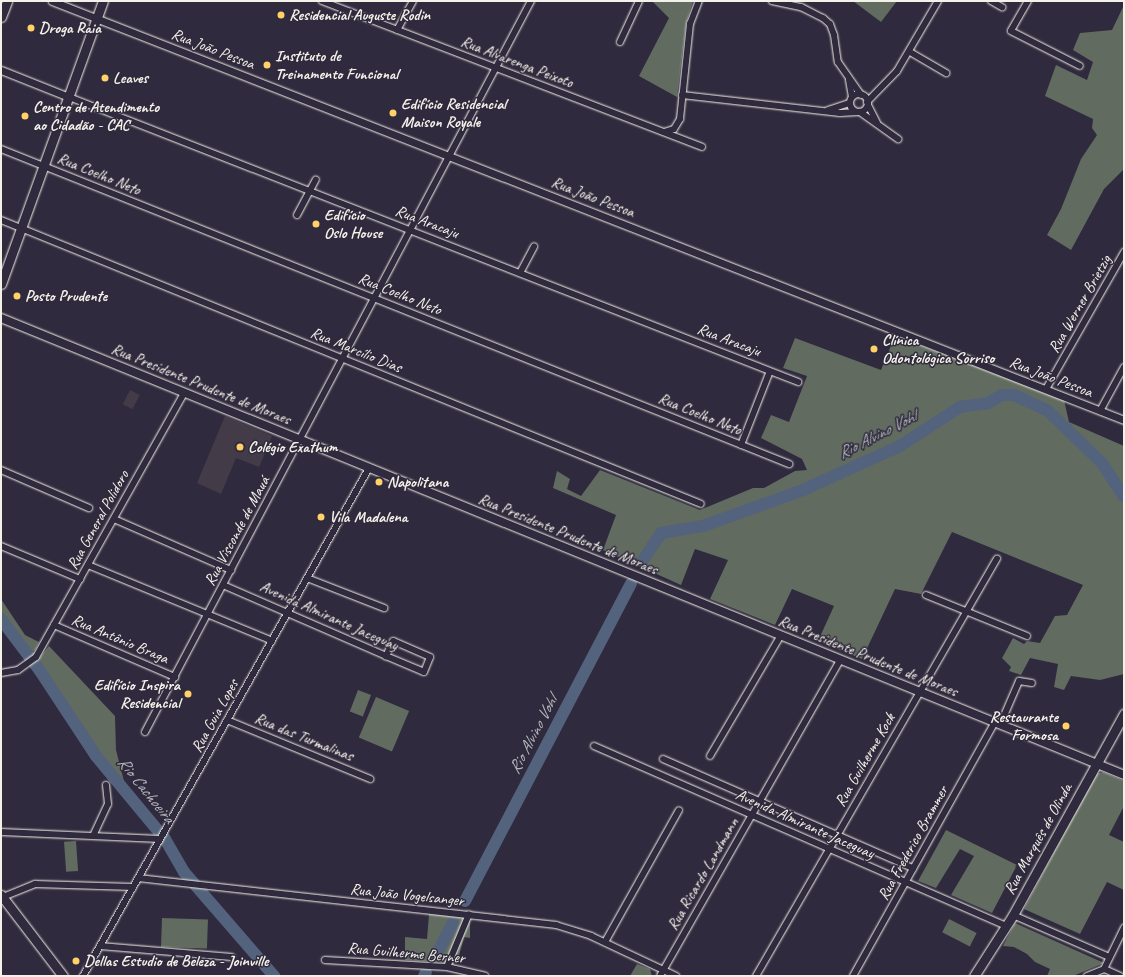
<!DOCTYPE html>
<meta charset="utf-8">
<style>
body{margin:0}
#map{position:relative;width:1125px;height:977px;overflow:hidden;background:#2f2a3d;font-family:Caveat,sans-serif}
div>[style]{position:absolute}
.built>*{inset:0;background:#443b48;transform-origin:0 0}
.green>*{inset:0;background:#616b60;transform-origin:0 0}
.river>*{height:12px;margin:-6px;padding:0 6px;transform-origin:6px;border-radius:6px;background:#53627d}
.roads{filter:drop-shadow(0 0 1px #f4f1e8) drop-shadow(0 0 1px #f4f1e8)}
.minor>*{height:6px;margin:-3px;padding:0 3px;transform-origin:3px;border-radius:3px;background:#2f2a3d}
.minor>.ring{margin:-3px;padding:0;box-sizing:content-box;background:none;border:6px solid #2f2a3d;border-radius:50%}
.tertiary>*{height:7px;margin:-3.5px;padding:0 3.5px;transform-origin:3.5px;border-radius:3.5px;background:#2f2a3d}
.secondary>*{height:8px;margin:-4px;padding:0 4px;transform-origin:4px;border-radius:4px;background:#2f2a3d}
.primary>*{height:9px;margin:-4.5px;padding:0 4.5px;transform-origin:4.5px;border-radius:4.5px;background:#2f2a3d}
.dots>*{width:11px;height:11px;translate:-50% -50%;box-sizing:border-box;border:2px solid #2f2a3d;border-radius:50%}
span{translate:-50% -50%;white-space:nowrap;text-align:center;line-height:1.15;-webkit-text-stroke:3px #2f2a3d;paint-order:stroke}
.poi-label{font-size:16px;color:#f4f1e8;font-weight:700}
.left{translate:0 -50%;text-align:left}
.right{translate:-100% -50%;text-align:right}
.street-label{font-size:16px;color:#f4f1e8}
.water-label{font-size:17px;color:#b4b8bd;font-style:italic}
.frame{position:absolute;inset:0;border:2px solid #f4f1e8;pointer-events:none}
</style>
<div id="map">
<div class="built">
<div style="left:130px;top:390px;width:11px;height:16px;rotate:27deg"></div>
<div style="clip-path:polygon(225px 416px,272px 436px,259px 467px,236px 458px,221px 494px,197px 483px)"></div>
</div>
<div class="green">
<div style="clip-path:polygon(652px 1px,693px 1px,686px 23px,677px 97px,639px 76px,669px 18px)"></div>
<div style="clip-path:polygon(853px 1px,897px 1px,881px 22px)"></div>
<div style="clip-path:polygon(1124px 5px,1124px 169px,1104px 189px,1071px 250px,1047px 235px,1061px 209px,1081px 159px,1097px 135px,1092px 128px,1093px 119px,1045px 96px,1056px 65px,1087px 80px,1093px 62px,1073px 50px,1080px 33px,1112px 30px)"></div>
<div style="clip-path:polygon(895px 336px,1064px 400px,1069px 422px,1124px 446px,1124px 674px,1100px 680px,1071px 676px,1064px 690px,1054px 687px,1058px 664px,1030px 658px,1021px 675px,1009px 671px,1011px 667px,1002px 658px,1013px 638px,1024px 644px,1027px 641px,1040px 643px,1055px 616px,1067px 615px,1083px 585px,952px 532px,921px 594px,895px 589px,862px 659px,818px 641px,834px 606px,792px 589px,775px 625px,710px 599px,728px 560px,695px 549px,681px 585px,603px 550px,616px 515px,553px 488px,557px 471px,570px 479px,567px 489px,581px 496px,600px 470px,700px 510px,753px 488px,764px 488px,795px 471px,807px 470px,802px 459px,761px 438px,771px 415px,789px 422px,807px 376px,783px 368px,795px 338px,881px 370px)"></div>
<div style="clip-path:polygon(1px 599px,25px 635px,39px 642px,35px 650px,24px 658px,1px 628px)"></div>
<div style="clip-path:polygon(49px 646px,115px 716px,116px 750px,126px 789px,105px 760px,88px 743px,77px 721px,70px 712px,58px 705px,50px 680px,39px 668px,37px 661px)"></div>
<div style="left:358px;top:690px;width:14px;height:23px;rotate:21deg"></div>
<div style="left:376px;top:697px;width:36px;height:44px;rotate:23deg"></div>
<div style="clip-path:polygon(1103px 772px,1124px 781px,1124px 806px,1109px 835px,1124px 842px,1124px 890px,1107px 882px,1080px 934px,1024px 909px,1096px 774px)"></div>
<div style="clip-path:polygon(946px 830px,1017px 865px,992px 913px,951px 895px,974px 856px,960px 849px,936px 888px,918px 881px)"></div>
<div style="left:76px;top:841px;width:30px;height:12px;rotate:86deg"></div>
<div style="clip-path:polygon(429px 914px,470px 918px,470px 938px,464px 937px,457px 963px,405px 960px,405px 937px,427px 939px)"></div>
<div style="left:162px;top:918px;width:46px;height:29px;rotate:2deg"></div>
<div style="left:949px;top:919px;width:31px;height:15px;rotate:27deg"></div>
<div style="clip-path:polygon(1015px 923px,1104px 963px,1073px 976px,1047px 976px,1050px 969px,1035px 962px,1027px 954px,1014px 947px,1003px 946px)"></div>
<div style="clip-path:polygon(637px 964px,650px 969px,652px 976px,630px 976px)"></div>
</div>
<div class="river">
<div style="left:643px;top:560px;width:32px;rotate:-56deg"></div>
<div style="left:661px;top:533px;width:43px;rotate:-9.5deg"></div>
<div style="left:703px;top:526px;width:106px;rotate:-19.8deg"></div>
<div style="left:803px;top:490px;width:107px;rotate:-24.4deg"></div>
<div style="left:900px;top:446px;width:72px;rotate:-33deg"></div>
<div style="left:960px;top:407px;width:28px;rotate:-8deg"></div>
<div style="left:988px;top:403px;width:16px;rotate:-30deg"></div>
<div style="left:1002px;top:395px;width:12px"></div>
<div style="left:1014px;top:395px;width:38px;rotate:25deg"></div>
<div style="left:1048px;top:411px;width:75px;rotate:43.9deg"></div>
<div style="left:1102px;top:463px;width:40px;rotate:57.1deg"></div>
<div style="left:1px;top:619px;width:65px;rotate:53.1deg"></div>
<div style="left:40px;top:671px;width:102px;rotate:56.6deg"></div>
<div style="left:96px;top:756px;width:108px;rotate:50.3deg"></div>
<div style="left:165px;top:839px;width:38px;rotate:60deg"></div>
<div style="left:184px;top:872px;width:138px;rotate:49.1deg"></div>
<div style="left:465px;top:901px;width:358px;rotate:-62.4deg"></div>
<div style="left:436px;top:955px;width:36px;rotate:-62deg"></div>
<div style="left:424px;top:976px;width:4px;rotate:-63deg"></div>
</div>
<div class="roads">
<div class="minor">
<div style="left:322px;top:1px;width:407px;rotate:21deg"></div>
<div style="left:772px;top:1px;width:30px;rotate:12deg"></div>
<div style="left:801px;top:7px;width:25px;rotate:27deg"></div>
<div style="left:823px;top:18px;width:9px;rotate:41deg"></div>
<div style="left:830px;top:24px;width:12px;rotate:70deg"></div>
<div style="left:834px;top:35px;width:27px;rotate:82deg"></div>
<div style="left:838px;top:62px;width:40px;rotate:55.1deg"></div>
<div style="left:991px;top:1px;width:13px;rotate:29deg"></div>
<div style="left:1028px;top:1px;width:34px;rotate:120deg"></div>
<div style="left:1011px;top:31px;width:77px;rotate:26.9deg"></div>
<div style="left:397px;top:30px;width:33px;rotate:-61deg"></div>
<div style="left:620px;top:42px;width:45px;rotate:-65.1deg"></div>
<div style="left:910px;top:52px;width:42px;rotate:30.3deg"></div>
<div style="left:849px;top:80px;width:17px;rotate:80deg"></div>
<div class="ring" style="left:850px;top:94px;width:12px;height:12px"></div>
<div style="left:682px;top:95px;width:159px;rotate:6.5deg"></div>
<div style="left:840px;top:113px;width:18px;rotate:-3deg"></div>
<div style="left:69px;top:97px;width:783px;rotate:21.35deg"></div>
<div style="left:867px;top:102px;width:43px;rotate:-45.9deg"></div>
<div style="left:897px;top:71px;width:81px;rotate:-59.6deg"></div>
<div style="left:868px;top:105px;width:20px;rotate:63deg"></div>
<div style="left:828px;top:110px;width:23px;rotate:-18deg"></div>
<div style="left:860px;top:112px;width:47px;rotate:35.4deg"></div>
<div style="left:664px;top:132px;width:10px;rotate:-17deg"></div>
<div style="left:674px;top:129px;width:12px;rotate:-59deg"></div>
<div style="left:680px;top:119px;width:96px;rotate:-84deg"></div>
<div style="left:690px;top:24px;width:25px;rotate:-69deg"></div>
<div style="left:1px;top:149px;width:849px;rotate:21.79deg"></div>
<div style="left:297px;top:215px;width:40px;rotate:-62deg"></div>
<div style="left:1px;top:220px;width:755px;rotate:22.08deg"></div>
<div style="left:520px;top:273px;width:30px;rotate:-62deg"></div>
<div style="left:1046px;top:389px;width:158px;rotate:-60.3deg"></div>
<div style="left:1100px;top:411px;width:50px;rotate:-61.4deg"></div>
<div style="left:741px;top:445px;width:79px;rotate:-68.6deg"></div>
<div style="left:1px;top:470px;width:96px;rotate:23.4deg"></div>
<div style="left:114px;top:519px;width:128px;rotate:23.6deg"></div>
<div style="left:1px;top:546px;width:86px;rotate:22.7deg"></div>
<div style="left:88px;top:565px;width:199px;rotate:22.4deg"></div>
<div style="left:307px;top:578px;width:83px;rotate:21.3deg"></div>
<div style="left:223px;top:585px;width:178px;rotate:23.5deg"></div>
<div style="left:386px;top:656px;width:41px;rotate:22.8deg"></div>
<div style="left:424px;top:672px;width:16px;rotate:-68deg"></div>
<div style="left:430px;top:657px;width:40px;rotate:-156.6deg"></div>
<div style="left:393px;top:641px;width:17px;rotate:115deg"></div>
<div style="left:926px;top:595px;width:109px;rotate:22.1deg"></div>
<div style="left:54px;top:625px;width:132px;rotate:23.3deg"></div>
<div style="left:1px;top:673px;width:17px;rotate:-10deg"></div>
<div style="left:18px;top:670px;width:22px;rotate:-36deg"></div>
<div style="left:36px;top:657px;width:303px;rotate:-60.7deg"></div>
<div style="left:227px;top:720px;width:155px;rotate:22.4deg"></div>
<div style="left:1000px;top:725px;width:48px;rotate:-66.6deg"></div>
<div style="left:1019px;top:681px;width:13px;rotate:9deg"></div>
<div style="left:145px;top:732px;width:827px;rotate:-62.16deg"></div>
<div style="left:594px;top:746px;width:450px;rotate:23.6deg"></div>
<div style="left:710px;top:756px;width:140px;rotate:-59.6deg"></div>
<div style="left:663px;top:759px;width:273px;rotate:23.6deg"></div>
<div style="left:1px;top:832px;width:159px;rotate:2.5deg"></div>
<div style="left:93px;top:836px;width:35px;rotate:-65deg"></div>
<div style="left:108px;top:804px;width:19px;rotate:-96deg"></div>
<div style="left:138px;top:878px;width:421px;rotate:6.4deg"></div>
<div style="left:556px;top:925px;width:37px;rotate:17deg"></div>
<div style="left:591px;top:936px;width:94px;rotate:25.2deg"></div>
<div style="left:3px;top:897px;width:35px;rotate:-22deg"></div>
<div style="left:35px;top:884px;width:98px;rotate:1.8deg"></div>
<div style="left:1013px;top:915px;width:105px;rotate:23.6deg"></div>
<div style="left:605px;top:942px;width:151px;rotate:-60.7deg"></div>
<div style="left:100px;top:946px;width:132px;rotate:4.8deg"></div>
<div style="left:325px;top:960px;width:122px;rotate:3.3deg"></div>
<div style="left:447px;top:967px;width:39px;rotate:13deg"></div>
<div style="left:447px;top:967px;width:57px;rotate:-67.5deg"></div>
<div style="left:83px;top:976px;width:583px;rotate:-60.62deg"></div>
<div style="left:660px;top:976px;width:364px;rotate:-60.3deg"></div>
<div style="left:756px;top:976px;width:482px;rotate:-60deg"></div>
<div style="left:853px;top:976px;width:291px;rotate:-60.8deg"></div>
<div style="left:1087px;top:976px;width:18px;rotate:-22deg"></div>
<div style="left:1120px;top:976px;width:17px;rotate:-156deg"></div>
<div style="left:1104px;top:969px;width:46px;rotate:-64deg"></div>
</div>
<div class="tertiary">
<div style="left:52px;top:1px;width:1151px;rotate:21.35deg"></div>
<div style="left:1px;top:70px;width:73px;rotate:21.7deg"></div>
</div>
<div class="secondary">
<div style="left:1px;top:318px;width:1212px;rotate:22.14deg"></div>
</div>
<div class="primary">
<div style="left:1px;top:17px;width:17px;rotate:-69deg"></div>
<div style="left:1px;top:284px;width:301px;rotate:-70.2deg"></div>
<div style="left:1px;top:895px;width:102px;rotate:52.6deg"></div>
<div style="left:974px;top:976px;width:72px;rotate:-57.4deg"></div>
<div style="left:1013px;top:915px;width:230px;rotate:-61.1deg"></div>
</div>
</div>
<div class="dots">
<div style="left:281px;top:15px;background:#ffd166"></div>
<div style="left:31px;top:28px;background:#ffd166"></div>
<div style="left:267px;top:65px;background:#ffd166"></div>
<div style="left:105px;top:78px;background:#ffd166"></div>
<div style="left:393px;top:113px;background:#ffd166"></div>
<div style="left:25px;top:116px;background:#ffd166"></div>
<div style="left:316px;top:224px;background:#ffd166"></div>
<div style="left:17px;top:296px;background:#ffd166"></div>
<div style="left:874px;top:349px;background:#ffd166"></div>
<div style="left:240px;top:447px;background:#ffd166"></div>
<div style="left:379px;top:482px;background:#ffd166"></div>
<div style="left:321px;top:517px;background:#ffd166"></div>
<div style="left:188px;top:694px;background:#ffd166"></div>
<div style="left:1066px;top:726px;background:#ffd166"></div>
<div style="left:76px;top:961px;background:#ffd166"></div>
</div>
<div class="poi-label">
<span class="left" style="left:289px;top:15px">Residencial Auguste Rodin</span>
<span class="left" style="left:39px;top:28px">Droga Raia</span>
<span class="left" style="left:275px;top:65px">Instituto de<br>Treinamento Funcional</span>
<span class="left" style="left:113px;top:78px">Leaves</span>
<span class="left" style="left:401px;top:113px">Edifício Residencial<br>Maison Royale</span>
<span class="left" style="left:33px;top:116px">Centro de Atendimento<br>ao Cidadão - CAC</span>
<span class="left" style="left:324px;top:224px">Edifício<br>Oslo House</span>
<span class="left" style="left:25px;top:296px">Posto Prudente</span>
<span class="left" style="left:882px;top:349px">Clínica<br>Odontológica Sorriso</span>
<span class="left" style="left:248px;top:447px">Colégio Exathum</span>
<span class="left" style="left:387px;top:482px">Napolitana</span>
<span class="left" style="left:329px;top:517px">Vila Madalena</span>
<span class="right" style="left:180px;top:694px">Edifício Inspira<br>Residencial</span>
<span class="right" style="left:1058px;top:726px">Restaurante<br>Formosa</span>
<span class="left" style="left:84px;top:961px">Dellas Estudio de Beleza - Joinville</span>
</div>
<div class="street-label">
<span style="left:213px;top:49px;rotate:21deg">Rua João Pessoa</span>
<span style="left:517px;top:62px;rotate:21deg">Rua Alvarenga Peixoto</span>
<span style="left:99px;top:174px;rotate:22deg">Rua Coelho Neto</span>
<span style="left:593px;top:197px;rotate:21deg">Rua João Pessoa</span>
<span style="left:427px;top:222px;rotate:21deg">Rua Aracaju</span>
<span style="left:400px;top:294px;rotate:22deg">Rua Coelho Neto</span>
<span style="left:1080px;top:304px;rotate:-60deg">Rua Werner Brietzig</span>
<span style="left:729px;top:340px;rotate:21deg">Rua Aracaju</span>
<span style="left:356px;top:350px;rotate:22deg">Rua Marcílio Dias</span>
<span style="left:1051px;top:377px;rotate:21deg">Rua João Pessoa</span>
<span style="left:201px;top:384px;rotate:22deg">Rua Presidente Prudente de Moraes</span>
<span style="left:700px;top:414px;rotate:22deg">Rua Coelho Neto</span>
<span style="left:98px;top:520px;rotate:-61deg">Rua General Polidoro</span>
<span style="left:237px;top:531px;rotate:-62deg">Rua Visconde de Mauá</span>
<span style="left:568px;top:534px;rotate:22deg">Rua Presidente Prudente de Moraes</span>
<span style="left:329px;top:616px;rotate:24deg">Avenida Almirante Jaceguay</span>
<span style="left:120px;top:639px;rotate:23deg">Rua Antônio Braga</span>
<span style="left:868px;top:656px;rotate:22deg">Rua Presidente Prudente de Moraes</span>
<span style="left:215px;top:716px;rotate:-61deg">Rua Guia Lopes</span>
<span style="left:304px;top:737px;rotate:22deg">Rua das Turmalinas</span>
<span style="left:865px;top:760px;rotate:-60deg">Rua Guilherme Kock</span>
<span style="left:805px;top:824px;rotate:24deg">Avenida Almirante Jaceguay</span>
<span style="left:1038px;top:839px;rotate:-61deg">Rua Marquês de Olinda</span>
<span style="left:913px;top:843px;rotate:-61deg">Rua Frederico Brammer</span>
<span style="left:703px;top:874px;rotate:-60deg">Rua Ricardo Landmann</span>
<span style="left:407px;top:895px;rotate:6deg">Rua João Vogelsanger</span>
<span style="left:406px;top:953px;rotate:5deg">Rua Guilherme Berner</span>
</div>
<div class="water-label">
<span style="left:877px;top:435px;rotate:-27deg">Rio Alvino Vohl</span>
<span style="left:533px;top:735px;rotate:-62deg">Rio Alvino Vohl</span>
<span style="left:146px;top:790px;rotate:51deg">Rio Cachoeira</span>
</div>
<div class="frame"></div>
</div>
